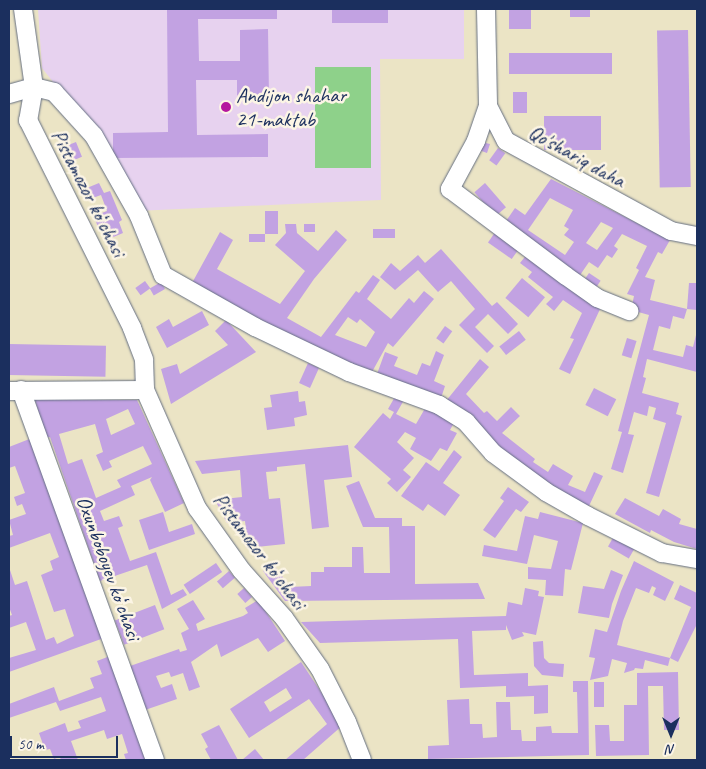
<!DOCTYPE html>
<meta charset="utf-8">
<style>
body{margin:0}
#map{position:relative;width:706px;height:769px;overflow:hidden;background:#ebe4c5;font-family:Caveat,sans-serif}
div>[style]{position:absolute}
.built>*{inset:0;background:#e7d2ef}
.green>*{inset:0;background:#8ed18a;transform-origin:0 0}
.building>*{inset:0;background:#c2a2e2;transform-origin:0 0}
.roads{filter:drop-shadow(0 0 1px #646e82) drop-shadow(0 0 1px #646e82)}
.minor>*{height:18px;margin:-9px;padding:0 9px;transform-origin:9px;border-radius:9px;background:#fff}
.dots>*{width:14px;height:14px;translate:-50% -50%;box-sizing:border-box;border:2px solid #fcf5e5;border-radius:50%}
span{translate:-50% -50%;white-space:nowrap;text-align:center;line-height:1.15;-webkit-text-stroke:5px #fcf5e5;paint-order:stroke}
.poi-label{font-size:21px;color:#1b2f5e}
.left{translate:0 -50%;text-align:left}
.street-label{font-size:21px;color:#1b2f5e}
.frame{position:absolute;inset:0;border:10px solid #1b2f5e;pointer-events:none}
.north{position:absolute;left:646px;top:709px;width:50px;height:50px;-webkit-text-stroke:4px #fcf5e5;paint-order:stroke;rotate:180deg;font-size:14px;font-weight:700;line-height:20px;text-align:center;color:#1b2f5e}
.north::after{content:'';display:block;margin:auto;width:18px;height:22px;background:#1b2f5e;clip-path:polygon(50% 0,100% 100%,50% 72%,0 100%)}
.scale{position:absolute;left:10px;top:736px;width:108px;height:22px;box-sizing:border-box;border:2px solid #1b2f5e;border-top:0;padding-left:6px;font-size:15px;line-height:18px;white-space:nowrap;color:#1b2f5e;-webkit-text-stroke:4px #fcf5e5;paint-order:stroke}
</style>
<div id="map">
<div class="built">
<div style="clip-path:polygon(38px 9px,464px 9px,464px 59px,380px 59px,381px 200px,136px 211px,103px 145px,42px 68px)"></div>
</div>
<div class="green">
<div style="left:315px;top:67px;width:56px;height:101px"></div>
</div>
<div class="building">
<div style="clip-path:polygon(167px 9px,277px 9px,277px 19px,198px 19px,199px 61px,240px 61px,240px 30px,268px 29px,269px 97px,237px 98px,237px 80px,196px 80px,197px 135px,268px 134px,268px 157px,113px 158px,113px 133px,168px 132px)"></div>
<div style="left:332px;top:9px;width:56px;height:14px"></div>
<div style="left:509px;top:9px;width:22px;height:20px"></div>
<div style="left:570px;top:9px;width:20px;height:8px"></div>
<div style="left:688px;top:30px;width:157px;height:31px;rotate:89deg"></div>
<div style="left:612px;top:53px;width:21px;height:103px;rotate:90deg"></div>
<div style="left:513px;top:92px;width:14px;height:21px"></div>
<div style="left:601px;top:116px;width:34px;height:57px;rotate:90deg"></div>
<div style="left:76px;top:142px;width:16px;height:11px;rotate:68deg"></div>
<div style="clip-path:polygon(481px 142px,490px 144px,487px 153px,479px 150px)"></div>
<div style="left:498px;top:148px;width:9px;height:15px;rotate:36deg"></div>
<div style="clip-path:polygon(evenodd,551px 179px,670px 240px,662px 254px,658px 252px,645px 277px,655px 280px,650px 300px,687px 309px,684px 319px,673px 316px,670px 329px,659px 326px,653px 350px,683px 357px,686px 345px,693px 347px,697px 331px,697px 372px,647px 359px,643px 377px,646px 378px,642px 393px,679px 403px,676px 414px,682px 416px,659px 497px,646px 493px,666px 423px,653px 419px,656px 408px,649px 406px,647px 416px,634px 412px,628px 434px,634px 435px,623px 473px,611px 469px,622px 432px,618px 431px,649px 315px,631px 310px,634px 296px,627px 294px,639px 270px,636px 268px,647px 246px,622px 234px,614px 246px,618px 249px,612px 258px,607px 255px,598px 268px,589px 262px,576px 281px,504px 224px,515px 208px,525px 215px,551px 179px,550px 198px,573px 210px,564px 226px,569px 229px,564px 235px,574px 242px,565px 255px,528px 230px,550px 198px,551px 179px,601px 222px,613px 228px,597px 250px,586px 243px,601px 222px)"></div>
<div style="clip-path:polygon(99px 183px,104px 193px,110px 191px,122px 220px,119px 222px,123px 233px,111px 238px,107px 226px,99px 230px,94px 216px,107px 211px,101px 195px,87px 200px,82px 190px)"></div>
<div style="left:485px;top:183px;width:32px;height:14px;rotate:49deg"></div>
<div style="left:265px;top:211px;width:13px;height:23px"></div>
<div style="clip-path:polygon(evenodd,285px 224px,296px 224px,297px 233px,318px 251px,336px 230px,347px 240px,314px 279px,287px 318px,321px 337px,356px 291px,359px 293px,373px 275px,380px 280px,367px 299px,391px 319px,409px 298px,414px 303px,424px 291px,434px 299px,393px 347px,388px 343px,372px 372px,312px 350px,192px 283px,220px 232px,233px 240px,217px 269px,280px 304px,305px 271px,275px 245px,286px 233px,285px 224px,348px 317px,357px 323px,360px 319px,375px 332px,366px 347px,335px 335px,348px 317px)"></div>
<div style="left:304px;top:224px;width:11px;height:8px"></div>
<div style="left:373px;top:229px;width:22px;height:9px"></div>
<div style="left:496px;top:231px;width:29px;height:14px;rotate:35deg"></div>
<div style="left:249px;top:234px;width:16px;height:8px"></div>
<div style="clip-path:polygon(441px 249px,492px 306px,497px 302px,518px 324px,508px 334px,488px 314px,475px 327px,494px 346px,487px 353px,459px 325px,475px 309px,451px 281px,438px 292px,418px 270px,395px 290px,380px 277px,391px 263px,400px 271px,418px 255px,425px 263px)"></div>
<div style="clip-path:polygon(528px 253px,601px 307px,570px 374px,559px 369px,574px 339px,570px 338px,582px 313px,563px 300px,554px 311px,546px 304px,553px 297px,528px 277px,532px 272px,520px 263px)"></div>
<div style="left:589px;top:273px;width:14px;height:14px;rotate:34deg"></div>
<div style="left:522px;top:278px;width:30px;height:26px;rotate:40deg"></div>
<div style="left:145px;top:281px;width:9px;height:12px;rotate:54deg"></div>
<div style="left:161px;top:282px;width:8px;height:13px;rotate:60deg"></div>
<div style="clip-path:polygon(689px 283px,697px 283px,697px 310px,687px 309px)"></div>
<div style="clip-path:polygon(202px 311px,209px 325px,167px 348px,156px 327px,169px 319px,173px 327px)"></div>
<div style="clip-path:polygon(226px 320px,256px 352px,171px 404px,161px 369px,177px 364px,180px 374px,228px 345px,215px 331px)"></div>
<div style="left:445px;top:326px;width:9px;height:15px;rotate:36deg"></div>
<div style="left:519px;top:331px;width:11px;height:25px;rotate:52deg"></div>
<div style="left:627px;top:338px;width:10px;height:18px;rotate:17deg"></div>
<div style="left:9px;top:344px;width:97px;height:31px;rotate:1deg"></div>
<div style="clip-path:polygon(436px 351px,444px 355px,434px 381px,445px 386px,441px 398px,377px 374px,385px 352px,398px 357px,394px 366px,417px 375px,422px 363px,430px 366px)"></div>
<div style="clip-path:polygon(480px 359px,489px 367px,466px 394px,484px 413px,487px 411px,497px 421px,511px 407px,520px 416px,502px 433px,535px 459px,533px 462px,548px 472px,553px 464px,573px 476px,568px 485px,585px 492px,594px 472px,603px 476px,589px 506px,562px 495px,491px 443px,446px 401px)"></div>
<div style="left:308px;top:363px;width:12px;height:22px;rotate:24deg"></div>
<div style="left:594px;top:388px;width:25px;height:19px;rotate:27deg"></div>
<div style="clip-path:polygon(298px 391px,299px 402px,305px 401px,307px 415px,294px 418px,295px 426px,267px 430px,264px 408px,272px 407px,270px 395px)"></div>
<div style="clip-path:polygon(396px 395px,404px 400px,396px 414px,416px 424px,427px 405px,455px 421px,450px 430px,457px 433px,447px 451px,440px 448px,431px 461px,410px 449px,416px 438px,405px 432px,397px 442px,414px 458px,403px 470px,411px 477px,397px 492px,387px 483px,391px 479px,354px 447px,383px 413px,390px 419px,394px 412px,388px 409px)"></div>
<div style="clip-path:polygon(evenodd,35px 400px,137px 400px,184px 503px,165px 512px,150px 480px,152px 477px,131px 486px,135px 495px,100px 511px,104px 521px,119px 516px,123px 526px,118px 528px,130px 561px,156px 552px,171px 595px,183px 589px,187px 595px,162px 609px,147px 565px,100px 581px,50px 437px,46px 438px,35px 400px,128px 409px,135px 424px,111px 435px,106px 419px,128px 409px,35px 400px,95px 424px,103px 452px,96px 455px,103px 471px,112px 467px,109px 461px,143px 446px,152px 464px,117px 480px,121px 487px,96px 498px,82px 459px,68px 464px,59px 434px,95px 424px)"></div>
<div style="clip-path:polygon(32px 438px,104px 638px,9px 672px,9px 658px,36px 650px,26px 622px,9px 628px,9px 616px,12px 615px,9px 607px,9px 567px,15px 585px,27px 581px,46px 640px,54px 637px,57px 644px,74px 636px,65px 609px,54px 612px,41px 575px,53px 570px,50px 561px,59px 557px,50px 533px,9px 548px,9px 536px,13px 535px,9px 520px,26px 514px,22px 504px,17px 506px,14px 497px,25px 493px,15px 466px,9px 468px,9px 447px)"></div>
<div style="clip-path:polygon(348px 445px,352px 477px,324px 480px,329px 527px,312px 529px,305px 464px,277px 467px,277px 471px,266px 472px,269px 499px,280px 498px,285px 544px,247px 548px,237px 531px,246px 530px,245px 521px,227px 523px,215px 500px,242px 497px,240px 470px,202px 474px,195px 461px)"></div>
<div style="clip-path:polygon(454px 450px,462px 457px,443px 483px,460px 495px,445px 516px,428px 504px,423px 511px,401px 496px,426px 462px,439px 471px)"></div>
<div style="clip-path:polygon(359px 481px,375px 518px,402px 518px,402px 526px,415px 526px,415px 584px,478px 583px,485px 599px,285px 601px,263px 571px,273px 564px,290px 587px,311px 586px,311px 572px,324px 572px,324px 567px,352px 567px,352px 547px,363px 547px,364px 573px,390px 573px,389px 527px,363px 527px,346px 486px)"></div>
<div style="clip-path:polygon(508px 487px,529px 502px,521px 512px,516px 509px,495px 538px,483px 530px,504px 501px,500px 498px)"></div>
<div style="clip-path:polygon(625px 498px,659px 516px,663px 509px,681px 519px,679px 524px,697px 529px,697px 549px,674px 542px,651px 530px,650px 533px,615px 514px)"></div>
<div style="clip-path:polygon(163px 512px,169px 532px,192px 524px,195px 534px,149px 550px,139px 520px)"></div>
<div style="clip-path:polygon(540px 512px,583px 523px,571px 570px,565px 569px,563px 596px,545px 595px,546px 580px,528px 579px,528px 567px,551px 569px,558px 541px,534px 535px,527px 564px,482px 556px,484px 545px,517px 551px,525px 516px,538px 519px)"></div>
<div style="left:614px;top:536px;width:24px;height:12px;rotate:30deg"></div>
<div style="clip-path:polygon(634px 561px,674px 582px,665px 601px,653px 595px,656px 588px,652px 586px,649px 593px,636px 588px,623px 621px,617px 645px,670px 658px,668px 666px,645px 660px,643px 669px,635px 668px,634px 670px,624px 673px,627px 663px,612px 659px,608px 676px,590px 680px,595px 658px,589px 657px,595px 629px,607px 632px,621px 591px)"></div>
<div style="left:216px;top:563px;width:11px;height:39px;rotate:56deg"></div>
<div style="clip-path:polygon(611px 570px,623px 575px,612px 604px,609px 618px,578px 613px,583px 586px,604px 589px)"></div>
<div style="left:229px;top:571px;width:9px;height:16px;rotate:49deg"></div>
<div style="clip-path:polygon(680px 585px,697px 593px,697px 624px,678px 662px,670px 658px,691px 607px,674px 599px)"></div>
<div style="left:244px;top:588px;width:12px;height:9px;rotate:48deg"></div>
<div style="clip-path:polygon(525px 588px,539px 591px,538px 596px,544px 597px,536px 635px,522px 632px,524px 636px,512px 640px,506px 625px,506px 630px,472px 631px,474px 675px,528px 673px,528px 686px,548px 685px,548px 713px,534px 714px,534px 696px,506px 697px,506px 686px,460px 688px,458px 639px,320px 643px,301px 622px,506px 616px,508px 602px,522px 605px)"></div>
<div style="clip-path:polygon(193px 600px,205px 619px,196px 624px,198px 631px,243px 616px,248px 613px,245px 608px,258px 600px,285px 641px,268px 652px,258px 638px,221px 657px,217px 644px,191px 662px,200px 687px,189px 691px,183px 673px,171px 677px,169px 672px,156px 676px,161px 688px,172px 684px,177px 699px,145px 710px,130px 666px,179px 649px,180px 652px,187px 650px,181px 633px,189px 629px,177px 609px)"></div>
<div style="left:155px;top:605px;width:26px;height:43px;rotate:69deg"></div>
<div style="clip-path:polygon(543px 641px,544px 658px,549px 663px,564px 664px,563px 677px,542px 675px,534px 666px,533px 642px)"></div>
<div style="clip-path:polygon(110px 656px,147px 760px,126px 760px,124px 754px,128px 753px,122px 734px,107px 739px,104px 730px,71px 741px,78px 760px,61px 760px,60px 757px,54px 759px,50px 749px,45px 750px,39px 733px,65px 723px,68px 732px,81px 728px,78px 721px,106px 711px,101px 697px,60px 711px,56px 702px,9px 718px,9px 704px,54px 687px,59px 701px,94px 688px,90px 678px,102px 674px,97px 661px)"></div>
<div style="clip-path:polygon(evenodd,301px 662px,343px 725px,303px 760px,285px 760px,327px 724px,309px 699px,249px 738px,230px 709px,301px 662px,286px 688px,292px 698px,270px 712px,264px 702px,286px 688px)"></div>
<div style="clip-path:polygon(678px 672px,679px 730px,664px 730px,663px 686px,648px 686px,649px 755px,596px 756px,595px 725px,609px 725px,610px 741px,624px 741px,624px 705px,637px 705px,637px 673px)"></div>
<div style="clip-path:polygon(573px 681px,588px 681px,589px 755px,428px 759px,428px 746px,449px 745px,447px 700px,469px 699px,470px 724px,482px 724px,483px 738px,497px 737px,496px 702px,510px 702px,511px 730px,521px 730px,522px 741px,536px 741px,536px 727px,551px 726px,552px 733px,578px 733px,577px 692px,573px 692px)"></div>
<div style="left:594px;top:682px;width:10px;height:25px"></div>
<div style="clip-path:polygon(219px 725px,238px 760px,211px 760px,205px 749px,208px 747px,201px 734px)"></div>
<div style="clip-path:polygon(255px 749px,264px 760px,242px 760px)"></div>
</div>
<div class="roads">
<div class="minor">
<div style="left:23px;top:9px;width:79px;rotate:82deg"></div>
<div style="left:34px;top:87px;width:34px;rotate:100deg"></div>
<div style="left:28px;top:120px;width:233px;rotate:63.4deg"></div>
<div style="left:132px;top:328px;width:34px;rotate:69deg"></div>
<div style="left:144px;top:360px;width:30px;rotate:88deg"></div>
<div style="left:145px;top:390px;width:129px;rotate:66.2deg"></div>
<div style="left:197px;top:508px;width:77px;rotate:54.5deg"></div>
<div style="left:242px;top:571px;width:63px;rotate:48.2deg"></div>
<div style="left:284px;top:618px;width:62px;rotate:54.8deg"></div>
<div style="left:320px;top:669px;width:59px;rotate:63deg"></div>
<div style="left:347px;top:722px;width:41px;rotate:68.5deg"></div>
<div style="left:486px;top:9px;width:97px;rotate:88.8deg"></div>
<div style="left:488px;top:106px;width:39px;rotate:63deg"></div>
<div style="left:506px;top:141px;width:188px;rotate:28.6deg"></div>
<div style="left:671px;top:231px;width:26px;rotate:11deg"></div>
<div style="left:9px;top:94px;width:26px;rotate:-16deg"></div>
<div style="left:34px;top:87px;width:21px;rotate:14deg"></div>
<div style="left:54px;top:92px;width:59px;rotate:47.7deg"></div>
<div style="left:94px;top:136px;width:92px;rotate:60.6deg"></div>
<div style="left:139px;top:216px;width:64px;rotate:67.9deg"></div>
<div style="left:163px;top:275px;width:106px;rotate:29.5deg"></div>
<div style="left:255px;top:327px;width:104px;rotate:25.6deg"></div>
<div style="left:349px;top:372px;width:96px;rotate:20.1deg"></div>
<div style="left:439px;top:405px;width:32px;rotate:32deg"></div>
<div style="left:466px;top:422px;width:41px;rotate:48.9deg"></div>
<div style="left:493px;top:453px;width:66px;rotate:36.3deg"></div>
<div style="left:546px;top:492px;width:48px;rotate:29.7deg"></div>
<div style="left:588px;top:516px;width:83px;rotate:26.6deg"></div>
<div style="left:662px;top:553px;width:36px;rotate:10deg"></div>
<div style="left:488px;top:106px;width:37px;rotate:109deg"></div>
<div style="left:476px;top:141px;width:55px;rotate:118.4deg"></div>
<div style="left:450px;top:189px;width:145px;rotate:36.9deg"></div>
<div style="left:566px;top:276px;width:38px;rotate:35deg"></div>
<div style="left:597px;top:298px;width:35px;rotate:22deg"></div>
<div style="left:21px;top:390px;width:394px;rotate:70.1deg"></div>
<div style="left:10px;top:391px;width:135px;rotate:-0.4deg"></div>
</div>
</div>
<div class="dots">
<div style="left:226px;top:107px;background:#b5179e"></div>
</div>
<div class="poi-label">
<span class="left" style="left:236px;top:107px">Andijon shahar<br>21-maktab</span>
</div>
<div class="street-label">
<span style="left:577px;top:156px;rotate:29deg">Qo'shariq daha</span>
<span style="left:89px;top:193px;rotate:63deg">Pistamozor koʻchasi</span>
<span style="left:260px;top:551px;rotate:53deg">Pistamozor koʻchasi</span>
<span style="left:109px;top:568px;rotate:70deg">Oxunboboyev koʻchasi</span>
</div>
<div class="frame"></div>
<div class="north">N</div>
<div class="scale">50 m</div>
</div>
